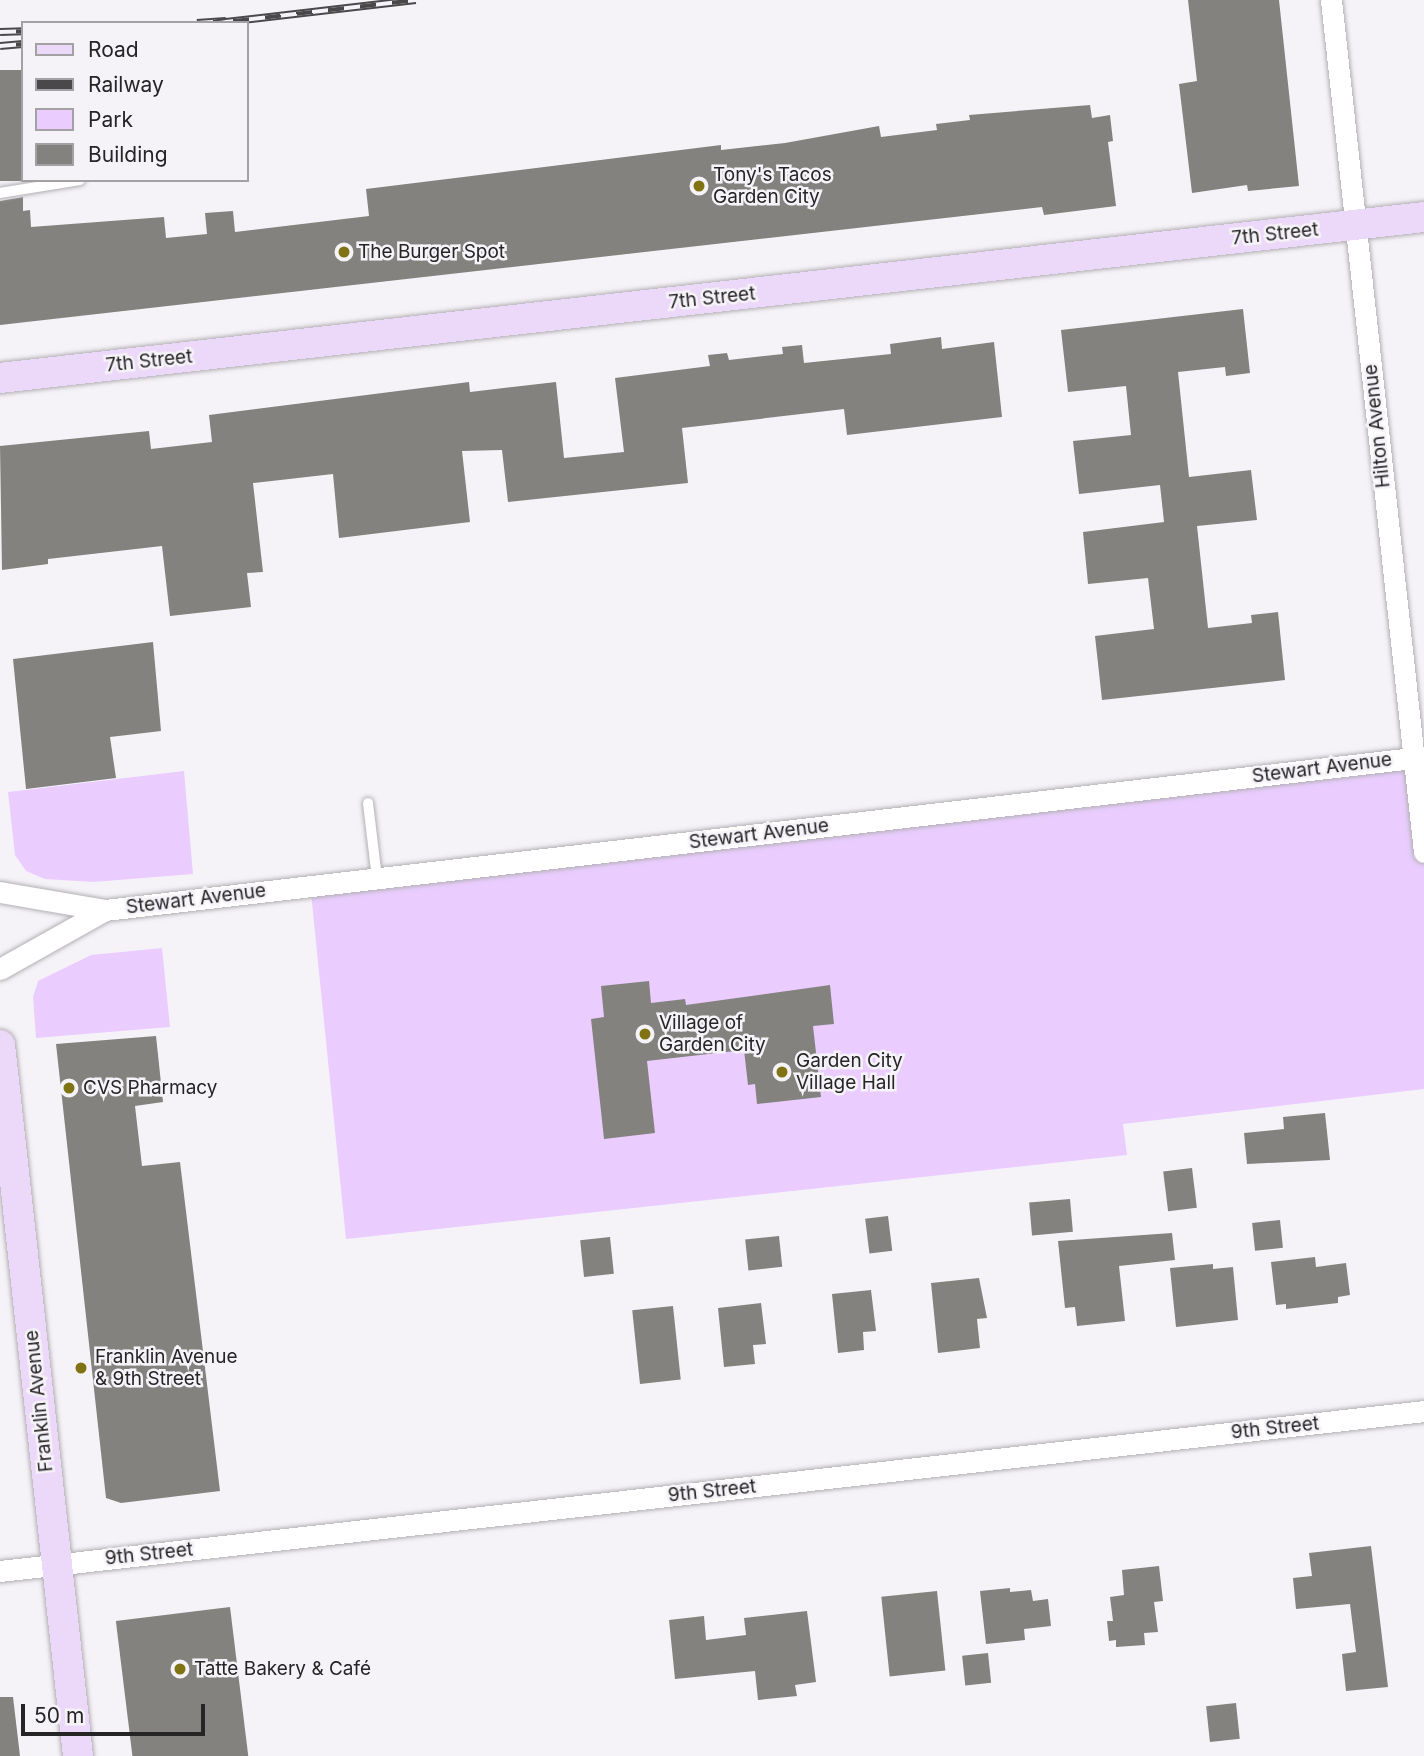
<!DOCTYPE html>
<meta charset="utf-8">
<style>
body{margin:0}
#map{position:relative;width:1424px;height:1756px;overflow:hidden;background:#f6f3f8;font-family:Inter,sans-serif}
div>[style]{position:absolute}
.green>*{inset:0;background:#eacdfe}
.building>*{inset:0;background:#83827e;transform-origin:0 0}
.roads{filter:drop-shadow(0 0 2px #b2b0b4) drop-shadow(0 0 2px #b2b0b4)}
.lane>*{height:10px;margin:-5px;padding:0 5px;transform-origin:5px;border-radius:5px;background:#fff}
.street>*{height:21px;margin:-10.5px;padding:0 10.5px;transform-origin:10.5px;border-radius:10.5px;background:#fff}
.secondary>*{height:30px;margin:-15px;padding:0 15px;transform-origin:15px;border-radius:15px;background:#ecd8f8}
.rail>*{height:8px;margin-top:-4px;transform-origin:0;background:repeating-linear-gradient(90deg,#f6f3f8 0 16px,#4a484a 0 32px);box-sizing:border-box;border-block:2px solid #4a484a}
.dots>*{width:19px;height:19px;translate:-50% -50%;box-sizing:border-box;border:4px solid #f6f3f8;border-radius:50%}
span{translate:-50% -50%;white-space:nowrap;text-align:center;line-height:1.15;-webkit-text-stroke:5px #f6f3f8;paint-order:stroke}
.poi-label{font-size:19px;color:#262526}
.left{translate:0 -50%;text-align:left}
.street-label{font-size:19px;color:#262526}
.legend{position:absolute;left:21px;top:21px;width:228px;height:161px;box-sizing:border-box;background:#f6f3f8;border:2px solid #a3a1a4;margin:0;padding:9px 12px;list-style:none;font-size:21px;color:#262526}
.legend li{display:flex;align-items:center;gap:14px;height:35px}
.legend b{width:35px;border:2px solid #a3a1a4}
.scale{position:absolute;left:21px;top:1704px;width:184px;height:32px;box-sizing:border-box;border:4px solid #262526;border-top:0;padding-left:9px;font-size:21px;line-height:24px;white-space:nowrap;color:#262526;-webkit-text-stroke:5px #f6f3f8;paint-order:stroke}
</style>
<div id="map">
<div class="green">
<div style="clip-path:polygon(1412px 758px,1424px 862px,1424px 1089px,1123px 1124px,1127px 1155px,346px 1239px,310px 883px)"></div>
<div style="clip-path:polygon(184px 771px,193px 874px,93px 882px,45px 879px,26px 871px,15px 855px,8px 792px)"></div>
<div style="clip-path:polygon(162px 948px,170px 1027px,36px 1038px,33px 997px,38px 981px,91px 955px)"></div>
</div>
<div class="building">
<div style="clip-path:polygon(1188px 0,1279px 0,1299px 186px,1248px 191px,1247px 185px,1192px 193px,1179px 84px,1197px 81px)"></div>
<div style="left:23px;top:70px;width:111px;height:23px;rotate:90deg"></div>
<div style="clip-path:polygon(1090px 105px,1092px 118px,1110px 115px,1113px 141px,1108px 142px,1116px 206px,1044px 215px,1042px 207px,0 325px,0 201px,23px 197px,23px 211px,30px 210px,31px 227px,164px 217px,166px 238px,207px 234px,205px 213px,233px 211px,235px 232px,369px 216px,366px 189px,721px 145px,721px 150px,785px 143px,879px 126px,881px 137px,937px 130px,936px 124px,970px 120px,969px 115px)"></div>
<div style="clip-path:polygon(1243px 309px,1250px 373px,1226px 376px,1225px 367px,1178px 372px,1189px 477px,1251px 470px,1257px 520px,1197px 526px,1208px 628px,1252px 623px,1251px 615px,1278px 612px,1285px 680px,1102px 700px,1095px 636px,1154px 629px,1148px 578px,1088px 584px,1083px 532px,1164px 522px,1160px 485px,1079px 494px,1073px 441px,1131px 435px,1126px 386px,1068px 392px,1061px 330px)"></div>
<div style="clip-path:polygon(941px 337px,942px 349px,994px 342px,1002px 417px,847px 435px,844px 409px,682px 428px,688px 483px,508px 502px,502px 450px,462px 451px,470px 522px,339px 538px,333px 474px,253px 483px,263px 572px,247px 573px,251px 607px,170px 616px,162px 546px,48px 559px,48px 564px,2px 570px,0 446px,149px 431px,151px 449px,212px 442px,209px 415px,469px 382px,470px 392px,556px 382px,564px 458px,624px 452px,615px 378px,710px 366px,708px 355px,727px 353px,729px 360px,783px 354px,782px 347px,802px 345px,804px 363px,891px 354px,890px 344px)"></div>
<div style="clip-path:polygon(153px 642px,161px 731px,110px 737px,116px 778px,26px 789px,13px 659px)"></div>
<div style="clip-path:polygon(649px 981px,651px 1003px,685px 999px,686px 1005px,830px 985px,834px 1024px,813px 1026px,821px 1097px,757px 1104px,755px 1084px,748px 1085px,744px 1050px,647px 1061px,655px 1133px,604px 1139px,591px 1019px,604px 1017px,601px 986px)"></div>
<div style="clip-path:polygon(156px 1036px,163px 1102px,135px 1106px,142px 1166px,180px 1162px,220px 1491px,121px 1503px,106px 1498px,56px 1044px)"></div>
<div style="clip-path:polygon(1325px 1113px,1330px 1160px,1247px 1164px,1244px 1133px,1284px 1129px,1283px 1117px)"></div>
<div style="left:1192px;top:1168px;width:40px;height:29px;rotate:83deg"></div>
<div style="left:1070px;top:1199px;width:33px;height:41px;rotate:85deg"></div>
<div style="left:888px;top:1216px;width:35px;height:23px;rotate:83deg"></div>
<div style="left:1280px;top:1220px;width:28px;height:28px;rotate:84deg"></div>
<div style="clip-path:polygon(1172px 1233px,1175px 1260px,1119px 1266px,1125px 1321px,1077px 1326px,1075px 1307px,1065px 1308px,1058px 1241px)"></div>
<div style="left:779px;top:1236px;width:31px;height:34px;rotate:84deg"></div>
<div style="left:610px;top:1237px;width:37px;height:30px;rotate:84deg"></div>
<div style="clip-path:polygon(1315px 1257px,1316px 1267px,1346px 1263px,1350px 1295px,1338px 1297px,1338px 1303px,1286px 1309px,1286px 1304px,1276px 1305px,1271px 1262px)"></div>
<div style="clip-path:polygon(1213px 1264px,1213px 1269px,1233px 1267px,1238px 1320px,1176px 1327px,1170px 1268px)"></div>
<div style="clip-path:polygon(979px 1278px,987px 1318px,977px 1319px,980px 1348px,938px 1353px,931px 1283px)"></div>
<div style="clip-path:polygon(871px 1290px,876px 1331px,863px 1332px,864px 1350px,838px 1353px,832px 1294px)"></div>
<div style="clip-path:polygon(761px 1303px,766px 1344px,753px 1345px,755px 1364px,724px 1367px,718px 1308px)"></div>
<div style="left:673px;top:1306px;width:74px;height:41px;rotate:84deg"></div>
<div style="clip-path:polygon(1371px 1546px,1388px 1687px,1346px 1691px,1342px 1654px,1356px 1652px,1350px 1604px,1296px 1609px,1293px 1578px,1312px 1576px,1309px 1553px)"></div>
<div style="clip-path:polygon(1159px 1566px,1163px 1601px,1154px 1602px,1158px 1632px,1144px 1633px,1145px 1645px,1116px 1647px,1116px 1640px,1109px 1641px,1107px 1621px,1113px 1621px,1110px 1597px,1124px 1595px,1122px 1570px)"></div>
<div style="clip-path:polygon(1010px 1588px,1010px 1592px,1031px 1590px,1033px 1601px,1048px 1599px,1051px 1626px,1024px 1629px,1025px 1640px,986px 1644px,980px 1591px)"></div>
<div style="left:937px;top:1591px;width:80px;height:56px;rotate:84deg"></div>
<div style="left:230px;top:1607px;width:150px;height:115px;rotate:83deg"></div>
<div style="clip-path:polygon(807px 1611px,816px 1682px,795px 1685px,797px 1696px,758px 1700px,755px 1671px,675px 1679px,669px 1620px,704px 1616px,706px 1640px,746px 1635px,744px 1618px)"></div>
<div style="left:988px;top:1653px;width:30px;height:26px;rotate:84deg"></div>
<div style="clip-path:polygon(0 1697px,13px 1697px,20px 1756px,0 1756px)"></div>
<div style="left:1236px;top:1703px;width:36px;height:30px;rotate:84deg"></div>
</div>
<div class="roads">
<div class="lane">
<div style="left:0;top:193px;width:81px;rotate:-9.2deg"></div>
<div style="left:368px;top:803px;width:76px;rotate:83.2deg"></div>
</div>
<div class="street">
<div style="left:1331px;top:0;width:857px;rotate:83.77deg"></div>
<div style="left:0;top:892px;width:107px;rotate:9.7deg"></div>
<div style="left:105px;top:910px;width:1316px;rotate:-6.63deg"></div>
<div style="left:0;top:969px;width:120px;rotate:-29.3deg"></div>
<div style="left:0;top:1571px;width:1433px;rotate:-6.41deg"></div>
</div>
<div class="secondary">
<div style="left:0;top:378px;width:1433px;rotate:-6.45deg"></div>
<div style="left:0;top:1045px;width:715px;rotate:83.74deg"></div>
</div>
</div>
<div class="rail">
<div style="left:197px;top:23px;width:29px;rotate:-4deg"></div>
<div style="left:217px;top:23px;width:200px;rotate:-6.6deg"></div>
<div style="left:0;top:32px;width:23px;rotate:-2deg"></div>
<div style="left:0;top:46px;width:23px;rotate:-5deg"></div>
</div>
<div class="dots">
<div style="left:699px;top:186px;background:#7f7314"></div>
<div style="left:344px;top:252px;background:#7f7314"></div>
<div style="left:645px;top:1034px;background:#7f7314"></div>
<div style="left:782px;top:1072px;background:#7f7314"></div>
<div style="left:69px;top:1088px;background:#7f7314"></div>
<div style="left:81px;top:1368px;background:#7f7314"></div>
<div style="left:180px;top:1669px;background:#7f7314"></div>
</div>
<div class="poi-label">
<span class="left" style="left:713px;top:186px">Tony's Tacos<br>Garden City</span>
<span class="left" style="left:358px;top:252px">The Burger Spot</span>
<span class="left" style="left:659px;top:1034px">Village of<br>Garden City</span>
<span class="left" style="left:796px;top:1072px">Garden City<br>Village Hall</span>
<span class="left" style="left:83px;top:1088px">CVS Pharmacy</span>
<span class="left" style="left:95px;top:1368px">Franklin Avenue<br>&amp; 9th Street</span>
<span class="left" style="left:194px;top:1669px">Tatte Bakery &amp; Café</span>
</div>
<div class="street-label">
<span style="left:1275px;top:234px;rotate:-6deg">7th Street</span>
<span style="left:712px;top:298px;rotate:-6deg">7th Street</span>
<span style="left:149px;top:361px;rotate:-6deg">7th Street</span>
<span style="left:1377px;top:426px;rotate:-96deg">Hilton Avenue</span>
<span style="left:1322px;top:768px;rotate:-7deg">Stewart Avenue</span>
<span style="left:759px;top:834px;rotate:-7deg">Stewart Avenue</span>
<span style="left:196px;top:899px;rotate:-7deg">Stewart Avenue</span>
<span style="left:39px;top:1401px;rotate:-96deg">Franklin Avenue</span>
<span style="left:1275px;top:1428px;rotate:-6deg">9th Street</span>
<span style="left:712px;top:1491px;rotate:-6deg">9th Street</span>
<span style="left:149px;top:1554px;rotate:-6deg">9th Street</span>
</div>
<ul class="legend">
<li><b style="height:9px;background:#ecd8f8"></b>Road</li>
<li><b style="height:9px;background:#4a484a"></b>Railway</li>
<li><b style="height:19px;background:#eacdfe"></b>Park</li>
<li><b style="height:19px;background:#83827e"></b>Building</li>
</ul>
<div class="scale">50 m</div>
</div>
